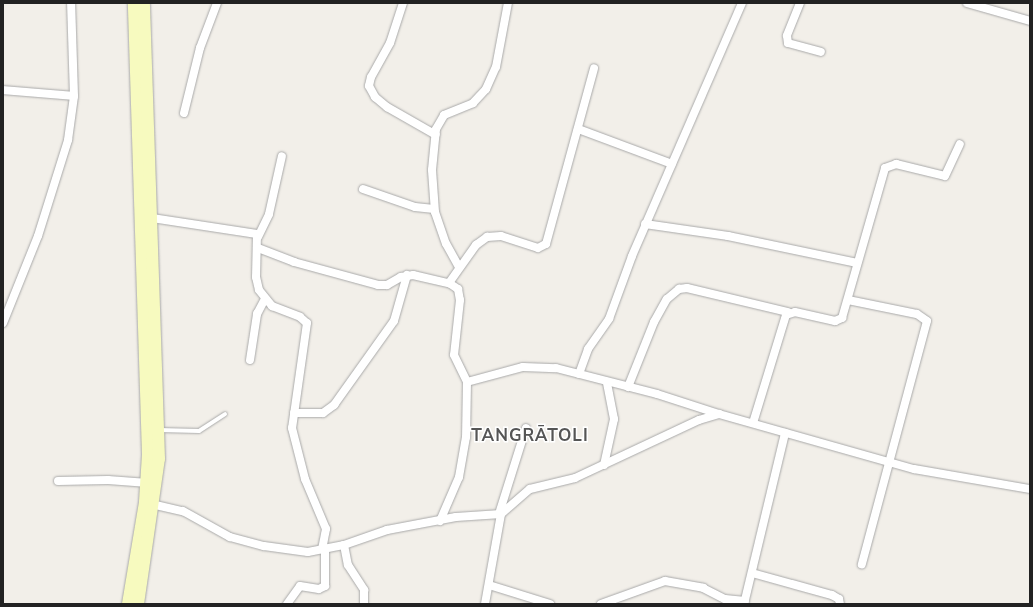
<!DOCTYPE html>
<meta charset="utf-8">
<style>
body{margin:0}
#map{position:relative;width:1033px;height:607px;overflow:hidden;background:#f2efe9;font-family:"Nunito Sans",sans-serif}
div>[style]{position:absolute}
.roads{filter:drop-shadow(0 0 1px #a9a9a9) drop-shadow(0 0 1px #a9a9a9)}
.service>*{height:4px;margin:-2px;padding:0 2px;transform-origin:2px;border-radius:2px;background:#fff}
.minor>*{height:8px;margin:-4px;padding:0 4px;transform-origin:4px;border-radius:4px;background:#fff}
.secondary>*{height:12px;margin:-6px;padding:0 6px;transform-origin:6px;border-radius:6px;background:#f7fabf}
span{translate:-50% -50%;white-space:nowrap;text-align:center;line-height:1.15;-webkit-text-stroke:3px #fff;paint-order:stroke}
.district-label{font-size:17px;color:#555;font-weight:700;letter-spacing:1px}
.frame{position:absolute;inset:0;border:4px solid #222;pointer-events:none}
</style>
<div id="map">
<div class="roads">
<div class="service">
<div style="left:159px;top:430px;width:40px;rotate:1.4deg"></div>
<div style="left:199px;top:431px;width:31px;rotate:-33deg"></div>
</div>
<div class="minor">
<div style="left:403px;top:3px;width:42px;rotate:108deg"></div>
<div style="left:390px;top:43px;width:39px;rotate:119deg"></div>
<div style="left:371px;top:77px;width:9px;rotate:103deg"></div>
<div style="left:369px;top:86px;width:13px;rotate:61deg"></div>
<div style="left:375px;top:97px;width:16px;rotate:40deg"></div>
<div style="left:387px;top:107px;width:56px;rotate:29.7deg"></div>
<div style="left:800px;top:3px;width:35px;rotate:112deg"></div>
<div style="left:787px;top:36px;width:7px;rotate:82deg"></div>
<div style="left:788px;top:43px;width:34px;rotate:15deg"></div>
<div style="left:967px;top:3px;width:66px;rotate:15.9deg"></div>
<div style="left:3px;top:90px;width:71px;rotate:4.8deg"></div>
<div style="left:184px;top:113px;width:67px;rotate:-76.2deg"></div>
<div style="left:200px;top:48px;width:48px;rotate:-69.3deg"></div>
<div style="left:578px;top:129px;width:100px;rotate:20.4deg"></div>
<div style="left:363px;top:189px;width:55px;rotate:19.1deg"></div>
<div style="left:415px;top:207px;width:19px;rotate:6deg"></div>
<div style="left:152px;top:218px;width:106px;rotate:8.7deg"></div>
<div style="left:257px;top:234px;width:43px;rotate:91.3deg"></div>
<div style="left:256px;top:277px;width:13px;rotate:77deg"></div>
<div style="left:259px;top:290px;width:21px;rotate:51deg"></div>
<div style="left:272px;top:306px;width:30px;rotate:21deg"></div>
<div style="left:300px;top:317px;width:9px;rotate:41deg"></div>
<div style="left:307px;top:323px;width:106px;rotate:98.1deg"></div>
<div style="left:292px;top:428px;width:53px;rotate:75.7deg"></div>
<div style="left:305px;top:479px;width:54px;rotate:67.2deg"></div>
<div style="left:326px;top:529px;width:21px;rotate:101deg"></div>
<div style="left:645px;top:224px;width:84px;rotate:8.2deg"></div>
<div style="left:728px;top:236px;width:132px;rotate:11.8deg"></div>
<div style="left:258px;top:237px;width:25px;rotate:-64deg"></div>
<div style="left:269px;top:214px;width:59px;rotate:-77.4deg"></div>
<div style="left:258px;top:248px;width:39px;rotate:21deg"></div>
<div style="left:294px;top:262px;width:87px;rotate:15.3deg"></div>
<div style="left:378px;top:285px;width:9px"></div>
<div style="left:387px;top:285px;width:16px;rotate:-30deg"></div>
<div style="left:401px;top:277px;width:12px;rotate:-9deg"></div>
<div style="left:413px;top:275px;width:37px;rotate:13deg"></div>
<div style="left:449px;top:283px;width:11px;rotate:34deg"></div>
<div style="left:458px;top:289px;width:11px;rotate:80deg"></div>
<div style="left:460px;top:300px;width:55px;rotate:96.2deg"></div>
<div style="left:454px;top:355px;width:30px;rotate:64deg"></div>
<div style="left:467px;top:382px;width:55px;rotate:91deg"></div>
<div style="left:466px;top:437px;width:41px;rotate:99.9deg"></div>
<div style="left:459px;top:477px;width:48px;rotate:113.4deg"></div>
<div style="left:459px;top:267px;width:26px;rotate:-119deg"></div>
<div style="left:446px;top:244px;width:34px;rotate:-109deg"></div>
<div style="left:435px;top:212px;width:42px;rotate:-94.1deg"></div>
<div style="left:432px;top:170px;width:41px;rotate:-84.4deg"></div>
<div style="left:436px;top:129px;width:16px;rotate:-60deg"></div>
<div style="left:444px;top:115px;width:31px;rotate:-22deg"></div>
<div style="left:473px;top:103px;width:19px;rotate:-47deg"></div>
<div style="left:486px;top:89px;width:24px;rotate:-66deg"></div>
<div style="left:496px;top:67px;width:65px;rotate:-79.4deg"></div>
<div style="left:449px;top:283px;width:47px;rotate:-54.6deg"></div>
<div style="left:476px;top:245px;width:14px;rotate:-36deg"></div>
<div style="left:487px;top:237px;width:14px;rotate:-4deg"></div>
<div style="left:501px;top:236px;width:39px;rotate:18deg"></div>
<div style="left:538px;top:248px;width:9px;rotate:-27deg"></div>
<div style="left:546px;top:244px;width:182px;rotate:-74.7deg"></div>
<div style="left:848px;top:300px;width:70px;rotate:11.5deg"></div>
<div style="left:917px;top:314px;width:12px;rotate:35deg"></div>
<div style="left:927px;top:321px;width:252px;rotate:105deg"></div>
<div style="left:3px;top:323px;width:94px;rotate:-68.1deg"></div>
<div style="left:38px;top:236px;width:101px;rotate:-72.6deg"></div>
<div style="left:68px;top:140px;width:44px;rotate:-82.2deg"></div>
<div style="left:74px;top:96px;width:93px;rotate:-91.8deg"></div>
<div style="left:250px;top:360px;width:47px;rotate:-81.3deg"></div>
<div style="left:257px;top:314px;width:17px;rotate:-62deg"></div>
<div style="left:579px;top:374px;width:27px;rotate:-70deg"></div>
<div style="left:588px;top:349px;width:37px;rotate:-55deg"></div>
<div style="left:609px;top:319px;width:67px;rotate:-69.9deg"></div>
<div style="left:632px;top:256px;width:276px;rotate:-66.5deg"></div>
<div style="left:467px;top:382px;width:58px;rotate:-15deg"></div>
<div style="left:523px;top:367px;width:33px;rotate:2deg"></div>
<div style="left:556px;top:368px;width:104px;rotate:14.4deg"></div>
<div style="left:657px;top:394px;width:65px;rotate:17.9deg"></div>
<div style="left:628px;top:387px;width:70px;rotate:-68.2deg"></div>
<div style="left:654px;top:322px;width:26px;rotate:-61deg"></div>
<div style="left:667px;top:299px;width:16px;rotate:-40deg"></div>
<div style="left:679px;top:289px;width:8px;rotate:-7deg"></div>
<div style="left:687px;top:288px;width:104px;rotate:13.4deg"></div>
<div style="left:294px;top:413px;width:29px"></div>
<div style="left:323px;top:413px;width:14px;rotate:-36deg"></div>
<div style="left:334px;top:405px;width:103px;rotate:-54.5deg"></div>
<div style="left:394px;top:321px;width:48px;rotate:-74.2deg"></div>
<div style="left:753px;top:423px;width:113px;rotate:-73deg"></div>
<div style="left:786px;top:315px;width:9px;rotate:-18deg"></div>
<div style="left:795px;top:312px;width:41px;rotate:12.7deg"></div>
<div style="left:835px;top:321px;width:8px;rotate:-23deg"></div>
<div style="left:842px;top:318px;width:156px;rotate:-74deg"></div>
<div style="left:885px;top:168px;width:12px;rotate:-20deg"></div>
<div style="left:896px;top:164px;width:50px;rotate:13.8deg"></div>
<div style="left:945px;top:176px;width:35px;rotate:-65deg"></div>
<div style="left:604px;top:465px;width:47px;rotate:-77.7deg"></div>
<div style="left:614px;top:419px;width:38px;rotate:-101deg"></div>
<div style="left:58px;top:481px;width:50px;rotate:-1.1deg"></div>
<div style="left:108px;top:480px;width:40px;rotate:4.3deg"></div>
<div style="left:147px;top:503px;width:37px;rotate:13deg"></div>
<div style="left:183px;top:511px;width:54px;rotate:29deg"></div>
<div style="left:230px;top:537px;width:35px;rotate:15deg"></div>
<div style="left:264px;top:546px;width:44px;rotate:7.8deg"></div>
<div style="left:308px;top:552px;width:37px;rotate:-11deg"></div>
<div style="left:344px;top:545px;width:46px;rotate:-19.2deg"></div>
<div style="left:387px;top:530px;width:70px;rotate:-10.7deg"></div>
<div style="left:456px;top:517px;width:45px;rotate:-3.8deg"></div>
<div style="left:501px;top:514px;width:91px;rotate:100.1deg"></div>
<div style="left:499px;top:514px;width:90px;rotate:-72.6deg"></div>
<div style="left:501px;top:514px;width:38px;rotate:-41deg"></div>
<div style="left:530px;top:489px;width:46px;rotate:-13.7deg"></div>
<div style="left:575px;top:478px;width:137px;rotate:-25.1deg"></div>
<div style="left:699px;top:420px;width:21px;rotate:-17deg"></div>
<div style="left:719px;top:414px;width:203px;rotate:15.8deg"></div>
<div style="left:914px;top:469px;width:118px;rotate:9.8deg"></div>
<div style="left:344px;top:545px;width:20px;rotate:79deg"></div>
<div style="left:348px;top:565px;width:30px;rotate:57deg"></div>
<div style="left:364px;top:590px;width:14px;rotate:90deg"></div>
<div style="left:752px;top:573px;width:83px;rotate:15.4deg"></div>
<div style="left:832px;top:595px;width:8px;rotate:30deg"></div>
<div style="left:839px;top:599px;width:5px;rotate:79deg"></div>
<div style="left:489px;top:585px;width:64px;rotate:17.3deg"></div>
<div style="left:287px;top:604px;width:22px;rotate:-54deg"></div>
<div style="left:300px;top:586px;width:19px;rotate:9deg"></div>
<div style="left:319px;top:589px;width:7px;rotate:-27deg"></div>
<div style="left:325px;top:586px;width:36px;rotate:-90deg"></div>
<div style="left:601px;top:604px;width:68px;rotate:-19.8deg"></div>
<div style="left:665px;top:581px;width:39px;rotate:10deg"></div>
<div style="left:703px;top:588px;width:25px;rotate:27deg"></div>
<div style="left:725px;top:599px;width:20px;rotate:6deg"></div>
<div style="left:744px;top:604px;width:176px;rotate:-76.5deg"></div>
</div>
<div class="secondary">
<div style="left:128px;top:604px;width:103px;rotate:-80.5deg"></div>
<div style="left:145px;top:502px;width:48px;rotate:-86.4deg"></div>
<div style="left:148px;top:454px;width:451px;rotate:-91.8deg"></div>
<div style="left:138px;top:604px;width:147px;rotate:-81.8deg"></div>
<div style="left:159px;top:459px;width:456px;rotate:-91.9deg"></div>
</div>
</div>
<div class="district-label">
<span style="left:530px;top:436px">TANGRĀTOLI</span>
</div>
<div class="frame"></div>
</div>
